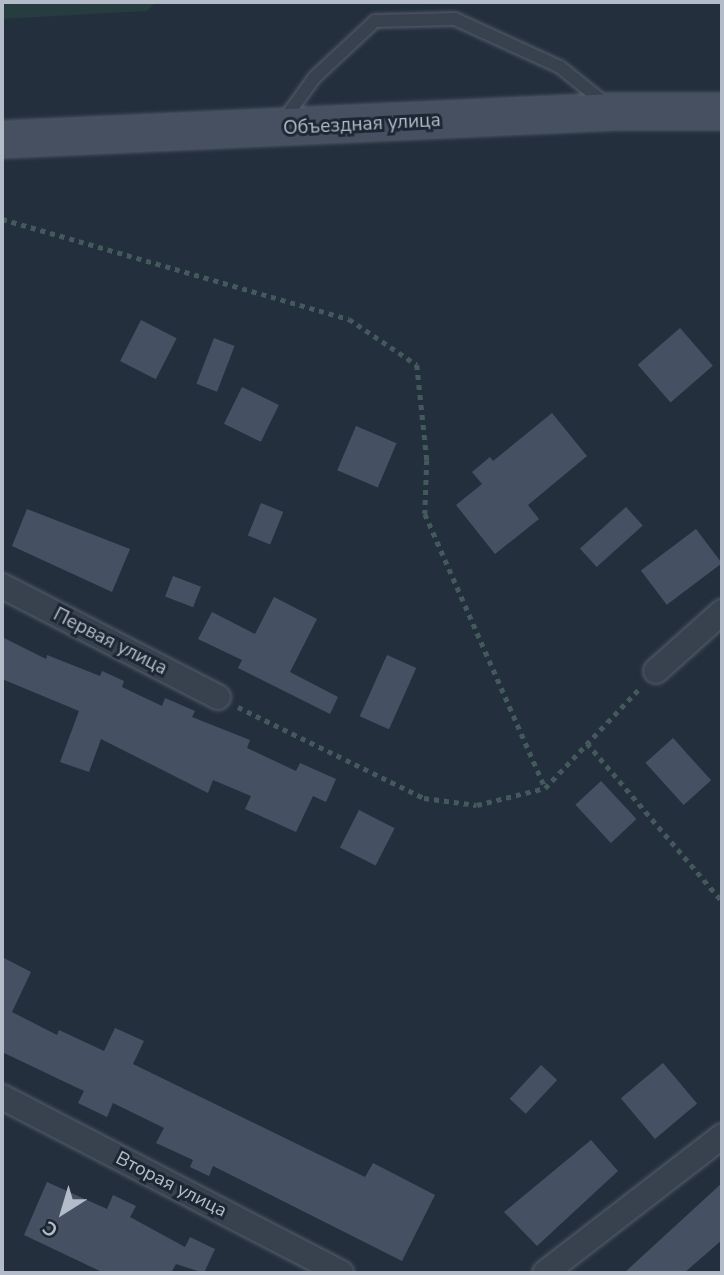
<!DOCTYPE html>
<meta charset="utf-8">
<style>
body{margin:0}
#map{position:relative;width:724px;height:1275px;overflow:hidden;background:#242f3e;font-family:"Nunito Sans",sans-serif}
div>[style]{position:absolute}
.green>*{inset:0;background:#263c3f}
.building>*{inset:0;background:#455162;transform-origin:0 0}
.path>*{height:4.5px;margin-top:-2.25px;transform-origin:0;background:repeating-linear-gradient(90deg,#44595c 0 5px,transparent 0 10px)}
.roads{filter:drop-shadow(0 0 2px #565f6c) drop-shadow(0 0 2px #565f6c)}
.lane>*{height:12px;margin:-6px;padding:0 6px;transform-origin:6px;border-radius:6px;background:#38414e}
.street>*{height:24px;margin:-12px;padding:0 12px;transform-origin:12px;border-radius:12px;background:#38414e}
.secondary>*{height:35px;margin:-17.5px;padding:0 17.5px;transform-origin:17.5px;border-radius:17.5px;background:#465061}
span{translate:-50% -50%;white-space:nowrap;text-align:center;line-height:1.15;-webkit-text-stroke:6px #1d2633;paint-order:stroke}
.street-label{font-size:19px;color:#b4bcc9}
.frame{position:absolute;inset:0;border:4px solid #b4bcc9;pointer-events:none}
.north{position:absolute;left:28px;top:1177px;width:70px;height:70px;-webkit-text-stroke:5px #1d2633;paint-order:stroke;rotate:217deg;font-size:19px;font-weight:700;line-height:28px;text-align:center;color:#b4bcc9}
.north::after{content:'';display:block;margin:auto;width:24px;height:32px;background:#b4bcc9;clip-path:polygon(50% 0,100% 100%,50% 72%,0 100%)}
</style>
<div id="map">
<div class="green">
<div style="clip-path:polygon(2px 2px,156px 2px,147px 11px,2px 19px)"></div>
</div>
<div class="building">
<div style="left:141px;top:320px;width:40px;height:46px;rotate:27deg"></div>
<div style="left:680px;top:328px;width:50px;height:56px;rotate:49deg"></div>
<div style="left:214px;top:338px;width:22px;height:49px;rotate:21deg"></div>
<div style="left:242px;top:387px;width:41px;height:41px;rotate:26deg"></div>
<div style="clip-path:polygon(552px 413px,587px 456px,528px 505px,539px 519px,495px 554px,456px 505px,482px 484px,472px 472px,490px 457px,493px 461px)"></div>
<div style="left:356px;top:426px;width:44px;height:48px;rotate:23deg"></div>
<div style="left:261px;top:503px;width:24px;height:35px;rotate:22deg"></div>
<div style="left:626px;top:507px;width:25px;height:62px;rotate:48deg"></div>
<div style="clip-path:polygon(27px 509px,130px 549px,112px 592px,12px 546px)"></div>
<div style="left:696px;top:529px;width:43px;height:69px;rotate:53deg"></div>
<div style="left:173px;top:576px;width:30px;height:22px;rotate:21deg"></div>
<div style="clip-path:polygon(274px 597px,317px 619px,290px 672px,338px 697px,330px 714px,238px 668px,242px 660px,198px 639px,212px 612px,255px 634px)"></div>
<div style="clip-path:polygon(2px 637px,46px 659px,47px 655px,100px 676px,102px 671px,124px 681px,122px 687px,162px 706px,165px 698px,195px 711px,192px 717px,250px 740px,247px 748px,296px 771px,300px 763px,336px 779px,326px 802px,313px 796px,296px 832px,245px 809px,251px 796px,213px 780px,208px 793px,101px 739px,89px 772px,60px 762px,79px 711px,2px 679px)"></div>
<div style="left:387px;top:655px;width:32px;height:67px;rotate:24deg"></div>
<div style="left:673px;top:738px;width:57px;height:37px;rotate:48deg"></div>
<div style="left:601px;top:781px;width:52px;height:35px;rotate:47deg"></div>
<div style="left:359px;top:810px;width:40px;height:42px;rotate:27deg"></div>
<div style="clip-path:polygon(2px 957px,31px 972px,12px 1012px,57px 1035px,59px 1030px,104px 1051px,115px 1028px,144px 1041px,133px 1064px,365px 1177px,373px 1163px,435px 1195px,402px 1261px,213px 1166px,209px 1176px,190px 1167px,193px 1160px,156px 1143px,164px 1128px,113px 1103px,107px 1117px,78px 1103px,84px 1091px,2px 1052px)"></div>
<div style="left:663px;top:1063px;width:53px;height:55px;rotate:50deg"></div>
<div style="left:541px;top:1065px;width:22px;height:46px;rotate:43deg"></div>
<div style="clip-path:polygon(591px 1140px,618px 1171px,537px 1246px,504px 1212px)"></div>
<div style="clip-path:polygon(47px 1182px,107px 1209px,113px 1195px,136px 1206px,130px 1217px,185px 1247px,190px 1237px,215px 1249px,204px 1273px,176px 1264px,171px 1273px,104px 1273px,24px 1235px)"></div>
<div style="clip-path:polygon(722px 1183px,722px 1240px,684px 1273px,624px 1273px)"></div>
</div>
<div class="path">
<div style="left:2px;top:219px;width:361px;rotate:16.1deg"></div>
<div style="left:349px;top:319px;width:82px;rotate:34.1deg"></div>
<div style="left:417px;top:365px;width:96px;rotate:84deg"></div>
<div style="left:427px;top:460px;width:54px;rotate:92.1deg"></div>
<div style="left:425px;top:514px;width:299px;rotate:66.3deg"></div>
<div style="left:238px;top:707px;width:207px;rotate:26.1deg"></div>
<div style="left:424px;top:798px;width:53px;rotate:7.5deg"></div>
<div style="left:477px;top:805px;width:70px;rotate:-14deg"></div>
<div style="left:545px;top:788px;width:137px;rotate:-46.5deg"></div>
<div style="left:587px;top:743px;width:208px;rotate:49.5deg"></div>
</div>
<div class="roads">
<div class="lane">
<div style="left:283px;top:121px;width:54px;rotate:-54deg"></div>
<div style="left:315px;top:77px;width:82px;rotate:-43deg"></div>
<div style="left:375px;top:21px;width:80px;rotate:-1.4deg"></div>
<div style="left:455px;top:19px;width:115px;rotate:24.6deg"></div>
<div style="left:560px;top:67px;width:59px;rotate:38.8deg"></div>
</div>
<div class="street">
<div style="left:2px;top:586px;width:243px;rotate:27.2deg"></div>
<div style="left:656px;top:671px;width:89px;rotate:-41.8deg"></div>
<div style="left:2px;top:1097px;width:382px;rotate:27.4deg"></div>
<div style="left:545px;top:1273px;width:224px;rotate:-37.7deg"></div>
</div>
<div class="secondary">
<div style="left:2px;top:139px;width:614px;rotate:-2.62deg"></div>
<div style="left:615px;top:111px;width:107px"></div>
</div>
</div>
<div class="street-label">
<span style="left:362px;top:125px;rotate:-3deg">Объездная улица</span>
<span style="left:110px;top:642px;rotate:27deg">Первая улица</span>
<span style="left:171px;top:1185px;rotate:27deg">Вторая улица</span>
</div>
<div class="frame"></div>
<div class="north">С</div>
</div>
